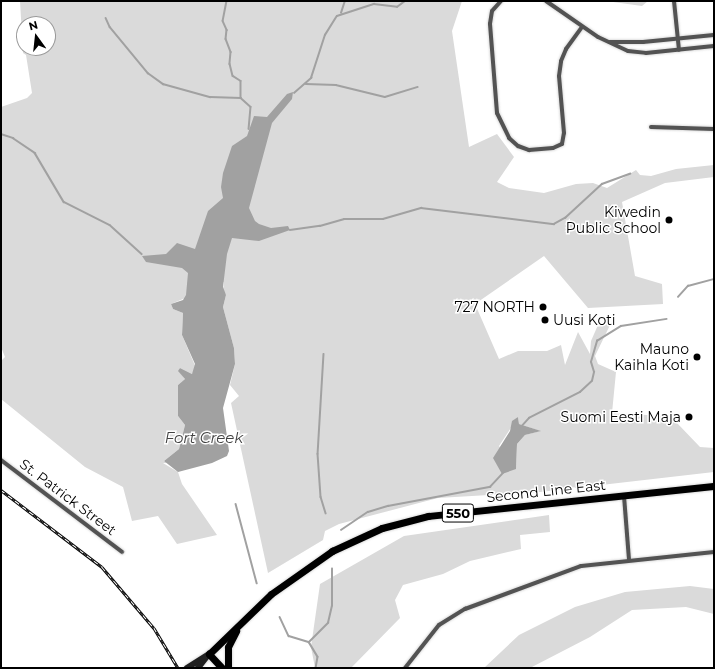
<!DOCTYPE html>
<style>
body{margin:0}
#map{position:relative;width:715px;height:669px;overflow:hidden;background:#fff;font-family:Montserrat,sans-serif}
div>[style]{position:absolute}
.green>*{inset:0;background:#dadada}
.water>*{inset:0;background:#a1a1a1}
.stream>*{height:1.5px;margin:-0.75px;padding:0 0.75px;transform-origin:0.75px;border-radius:0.75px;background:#a1a1a1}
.roads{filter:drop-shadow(0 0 1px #dbdbdb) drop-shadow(0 0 1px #dbdbdb)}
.street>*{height:4px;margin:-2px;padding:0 2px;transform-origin:2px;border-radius:2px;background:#535353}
.secondary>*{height:5.5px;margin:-2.75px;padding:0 2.75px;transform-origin:2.75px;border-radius:2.75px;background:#202020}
.highway>*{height:7px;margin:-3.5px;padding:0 3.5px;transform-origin:3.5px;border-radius:3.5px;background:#000}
.rail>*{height:3px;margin-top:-1.5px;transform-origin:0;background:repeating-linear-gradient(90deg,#fff 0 4.5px,#000 0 9px);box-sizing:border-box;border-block:1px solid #000}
.dots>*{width:11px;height:11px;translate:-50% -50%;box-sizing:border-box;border:2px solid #fff;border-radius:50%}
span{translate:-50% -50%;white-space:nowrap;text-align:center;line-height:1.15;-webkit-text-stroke:3px #fff;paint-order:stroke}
.shield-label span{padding:1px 3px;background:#fff;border:1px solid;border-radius:3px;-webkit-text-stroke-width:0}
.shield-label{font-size:13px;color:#000;font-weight:700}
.poi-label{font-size:14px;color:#000}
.right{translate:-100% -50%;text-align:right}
.left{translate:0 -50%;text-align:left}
.street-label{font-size:14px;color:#000}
.water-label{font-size:15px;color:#424242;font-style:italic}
.frame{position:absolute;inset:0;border:2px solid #000;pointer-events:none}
.north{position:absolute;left:16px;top:16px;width:40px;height:40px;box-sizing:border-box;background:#fff;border:1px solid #999;border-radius:50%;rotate:345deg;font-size:11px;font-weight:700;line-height:16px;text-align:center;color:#000}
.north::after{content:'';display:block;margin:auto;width:14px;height:18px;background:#000;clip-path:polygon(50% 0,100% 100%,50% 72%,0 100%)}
</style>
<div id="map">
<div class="green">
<div style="clip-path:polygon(evenodd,20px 1px,462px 1px,452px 31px,469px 147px,497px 134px,514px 157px,497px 182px,509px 188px,544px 193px,576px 184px,593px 183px,607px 188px,636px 170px,640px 175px,651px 176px,676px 169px,714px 165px,714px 177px,665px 183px,622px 202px,635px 276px,662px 284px,663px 304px,588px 308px,544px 256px,475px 304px,499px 359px,518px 351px,547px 351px,561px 345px,565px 365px,578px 332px,590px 354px,591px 341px,598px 325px,611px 323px,595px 356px,598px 364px,616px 372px,612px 413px,664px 416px,677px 423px,700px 447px,714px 448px,714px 472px,540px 492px,438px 498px,339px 524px,325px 531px,323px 540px,268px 573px,231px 403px,239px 396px,230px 385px,235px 364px,234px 348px,223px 307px,226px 295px,223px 291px,224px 282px,171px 304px,173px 309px,183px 313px,182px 335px,196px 368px,192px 374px,180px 368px,179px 371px,185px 379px,178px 385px,178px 416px,185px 425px,179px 449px,164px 461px,167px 463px,163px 463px,178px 472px,182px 484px,217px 535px,177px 544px,158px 516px,132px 521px,123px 487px,85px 467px,1px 399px,1px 361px,5px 357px,1px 347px,1px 107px,27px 98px,32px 93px,26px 55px,23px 53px,20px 1px,24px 24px,48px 24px,48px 48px,24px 48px,24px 24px,20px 1px,518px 417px,519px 424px,540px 431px,525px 435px,517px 444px,516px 469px,499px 446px,518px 417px)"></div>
<div style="clip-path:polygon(606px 1px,648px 1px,642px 6px)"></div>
<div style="clip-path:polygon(549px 515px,550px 532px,520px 535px,521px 549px,470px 561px,443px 574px,403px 585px,395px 600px,400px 618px,351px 668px,315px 668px,311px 647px,320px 584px,404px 536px)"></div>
<div style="clip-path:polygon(690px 586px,714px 589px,714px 614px,686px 607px,632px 610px,590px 637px,530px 668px,484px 668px,519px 635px,575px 607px,625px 592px)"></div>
</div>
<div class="water">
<div style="clip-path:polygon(293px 92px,292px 99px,272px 123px,249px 208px,255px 221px,259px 224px,271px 228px,288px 226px,290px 230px,259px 241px,232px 238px,227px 254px,223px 287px,226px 295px,223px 307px,234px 348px,235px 364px,223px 408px,229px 451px,227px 456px,212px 463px,178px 472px,164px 461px,179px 449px,185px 425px,178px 416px,178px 385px,185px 379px,178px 371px,180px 368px,192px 374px,195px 364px,182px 335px,183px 313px,173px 309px,171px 304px,183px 300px,186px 295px,188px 273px,182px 268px,146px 262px,142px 256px,166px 254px,177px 243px,195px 249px,208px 211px,223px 198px,221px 187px,223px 173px,232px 146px,247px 136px,254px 116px,267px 117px,287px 94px)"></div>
<div style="clip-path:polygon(518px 417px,519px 424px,541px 431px,525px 435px,517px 444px,516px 469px,502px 474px,493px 458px,510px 431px,512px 421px)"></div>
</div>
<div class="stream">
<div style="left:227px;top:1px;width:20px;rotate:101deg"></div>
<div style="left:223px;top:21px;width:10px;rotate:66deg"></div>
<div style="left:227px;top:30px;width:9px;rotate:96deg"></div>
<div style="left:226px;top:39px;width:14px;rotate:69deg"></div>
<div style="left:231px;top:52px;width:12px;rotate:95deg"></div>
<div style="left:230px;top:64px;width:12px;rotate:76deg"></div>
<div style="left:233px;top:76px;width:9px;rotate:32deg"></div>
<div style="left:241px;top:81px;width:17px;rotate:90deg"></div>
<div style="left:341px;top:13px;width:13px;rotate:-72deg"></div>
<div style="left:106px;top:18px;width:10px;rotate:66deg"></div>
<div style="left:110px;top:27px;width:60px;rotate:50.4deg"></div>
<div style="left:148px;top:73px;width:19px;rotate:36deg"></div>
<div style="left:163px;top:84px;width:49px;rotate:15.5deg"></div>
<div style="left:210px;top:97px;width:31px;rotate:2deg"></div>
<div style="left:306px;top:84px;width:30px;rotate:2deg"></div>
<div style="left:336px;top:85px;width:50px;rotate:13.8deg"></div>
<div style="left:385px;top:97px;width:34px;rotate:-17deg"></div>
<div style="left:294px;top:93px;width:23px;rotate:-41deg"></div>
<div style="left:311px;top:78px;width:45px;rotate:-72deg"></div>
<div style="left:325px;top:35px;width:22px;rotate:-58deg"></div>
<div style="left:337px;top:16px;width:39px;rotate:-18deg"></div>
<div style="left:374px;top:4px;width:23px;rotate:7deg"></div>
<div style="left:397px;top:7px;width:10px;rotate:-37deg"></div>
<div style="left:241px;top:98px;width:13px;rotate:42deg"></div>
<div style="left:251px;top:107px;width:22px;rotate:95deg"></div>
<div style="left:1px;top:134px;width:13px;rotate:18deg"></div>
<div style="left:13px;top:138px;width:27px;rotate:34deg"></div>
<div style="left:35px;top:153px;width:57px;rotate:59.4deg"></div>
<div style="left:64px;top:202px;width:51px;rotate:26.6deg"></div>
<div style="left:110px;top:225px;width:43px;rotate:42.2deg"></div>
<div style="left:290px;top:230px;width:30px;rotate:-8deg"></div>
<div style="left:320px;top:226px;width:25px;rotate:-16deg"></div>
<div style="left:344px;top:219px;width:39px"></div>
<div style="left:383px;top:219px;width:40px;rotate:-16deg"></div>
<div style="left:421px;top:208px;width:134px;rotate:6.9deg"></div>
<div style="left:554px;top:224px;width:13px;rotate:-29deg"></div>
<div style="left:565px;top:218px;width:50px;rotate:-42.6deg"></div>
<div style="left:602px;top:184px;width:30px;rotate:-20deg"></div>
<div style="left:678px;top:297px;width:15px;rotate:-48deg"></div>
<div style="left:688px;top:286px;width:27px;rotate:-15deg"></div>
<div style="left:324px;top:354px;width:100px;rotate:93.4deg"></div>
<div style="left:318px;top:454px;width:43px;rotate:86deg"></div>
<div style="left:321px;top:497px;width:17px;rotate:73deg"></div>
<div style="left:521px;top:427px;width:12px;rotate:-48deg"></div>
<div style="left:529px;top:418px;width:57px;rotate:-27deg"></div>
<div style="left:580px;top:392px;width:16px;rotate:-43deg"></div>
<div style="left:592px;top:381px;width:9px;rotate:-77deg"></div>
<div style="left:594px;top:372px;width:10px;rotate:-107deg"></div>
<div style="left:591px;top:362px;width:22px;rotate:-74deg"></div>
<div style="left:597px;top:341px;width:28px;rotate:-32deg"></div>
<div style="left:621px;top:326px;width:46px;rotate:-8.8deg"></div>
<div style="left:236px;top:504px;width:82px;rotate:75.1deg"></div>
<div style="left:341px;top:530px;width:32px;rotate:-34deg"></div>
<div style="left:368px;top:512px;width:21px;rotate:-17deg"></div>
<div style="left:388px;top:506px;width:104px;rotate:-10.6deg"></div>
<div style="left:490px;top:487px;width:19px;rotate:-47deg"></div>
<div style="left:280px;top:617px;width:21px;rotate:65deg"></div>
<div style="left:289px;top:636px;width:21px;rotate:17deg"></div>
<div style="left:309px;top:642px;width:17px;rotate:59deg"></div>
<div style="left:318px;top:657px;width:11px;rotate:100deg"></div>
<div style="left:309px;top:642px;width:27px;rotate:-45deg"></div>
<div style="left:328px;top:623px;width:17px;rotate:-77deg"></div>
<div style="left:332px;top:606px;width:37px;rotate:-90deg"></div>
</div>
<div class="roads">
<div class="street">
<div style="left:501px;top:1px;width:13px;rotate:132deg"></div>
<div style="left:492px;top:11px;width:13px;rotate:99deg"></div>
<div style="left:490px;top:24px;width:89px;rotate:85.5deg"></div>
<div style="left:497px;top:113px;width:28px;rotate:64deg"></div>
<div style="left:509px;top:138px;width:12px;rotate:42deg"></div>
<div style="left:518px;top:146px;width:12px;rotate:20deg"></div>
<div style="left:529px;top:150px;width:24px;rotate:-5deg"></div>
<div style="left:553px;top:148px;width:10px;rotate:-24deg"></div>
<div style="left:562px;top:144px;width:11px;rotate:-80deg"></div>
<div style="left:564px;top:133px;width:57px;rotate:-95deg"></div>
<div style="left:559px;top:76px;width:15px;rotate:-82deg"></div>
<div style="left:561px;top:61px;width:13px;rotate:-67deg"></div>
<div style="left:566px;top:49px;width:27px;rotate:-54deg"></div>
<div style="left:546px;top:1px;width:63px;rotate:34.7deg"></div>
<div style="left:598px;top:37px;width:33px;rotate:25deg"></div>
<div style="left:628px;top:51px;width:18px;rotate:6deg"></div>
<div style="left:646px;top:53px;width:68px;rotate:-5.9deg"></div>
<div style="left:674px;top:1px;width:49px;rotate:84.2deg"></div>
<div style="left:610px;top:42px;width:33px"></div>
<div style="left:643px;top:42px;width:71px;rotate:-5.6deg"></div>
<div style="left:651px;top:127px;width:63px;rotate:1.8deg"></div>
<div style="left:1px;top:460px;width:152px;rotate:37.2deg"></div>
<div style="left:624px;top:496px;width:64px;rotate:85.5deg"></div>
<div style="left:405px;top:668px;width:55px;rotate:-51.7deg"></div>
<div style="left:439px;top:625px;width:31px;rotate:-32deg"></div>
<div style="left:465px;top:609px;width:124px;rotate:-20.3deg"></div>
<div style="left:581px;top:566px;width:134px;rotate:-6deg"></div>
</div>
<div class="secondary">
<div style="left:187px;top:668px;width:26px;rotate:-32deg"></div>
<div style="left:198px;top:668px;width:18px;rotate:-52deg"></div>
</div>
<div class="highway">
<div style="left:222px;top:668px;width:19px;rotate:-133deg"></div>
<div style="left:209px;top:654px;width:86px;rotate:-44.1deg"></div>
<div style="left:271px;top:594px;width:75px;rotate:-35.2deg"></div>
<div style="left:332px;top:551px;width:55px;rotate:-24.7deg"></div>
<div style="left:382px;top:528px;width:48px;rotate:-14.6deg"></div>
<div style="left:428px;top:516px;width:288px;rotate:-6deg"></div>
<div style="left:228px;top:668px;width:21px;rotate:-90deg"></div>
<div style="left:228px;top:647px;width:18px;rotate:-63deg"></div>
</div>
</div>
<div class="rail">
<div style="left:1px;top:490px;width:127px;rotate:37.3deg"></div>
<div style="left:102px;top:567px;width:80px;rotate:49.6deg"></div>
<div style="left:154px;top:628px;width:47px;rotate:59deg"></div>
</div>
<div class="dots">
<div style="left:669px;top:220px;background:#000"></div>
<div style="left:543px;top:307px;background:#000"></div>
<div style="left:545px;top:320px;background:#000"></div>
<div style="left:697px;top:357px;background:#000"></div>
<div style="left:689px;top:417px;background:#000"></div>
</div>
<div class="shield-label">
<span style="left:458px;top:513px">550</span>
</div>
<div class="poi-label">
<span class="right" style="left:661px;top:220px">Kiwedin<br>Public School</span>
<span class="right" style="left:535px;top:307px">727 NORTH</span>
<span class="left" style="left:553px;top:320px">Uusi Koti</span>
<span class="right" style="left:689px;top:357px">Mauno<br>Kaihla Koti</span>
<span class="right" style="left:681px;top:417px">Suomi Eesti Maja</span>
</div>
<div class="street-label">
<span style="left:546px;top:491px;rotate:-6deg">Second Line East</span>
<span style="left:68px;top:497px;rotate:37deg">St. Patrick Street</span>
</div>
<div class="water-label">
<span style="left:204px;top:438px">Fort Creek</span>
</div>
<div class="frame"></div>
<div class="north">N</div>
</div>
